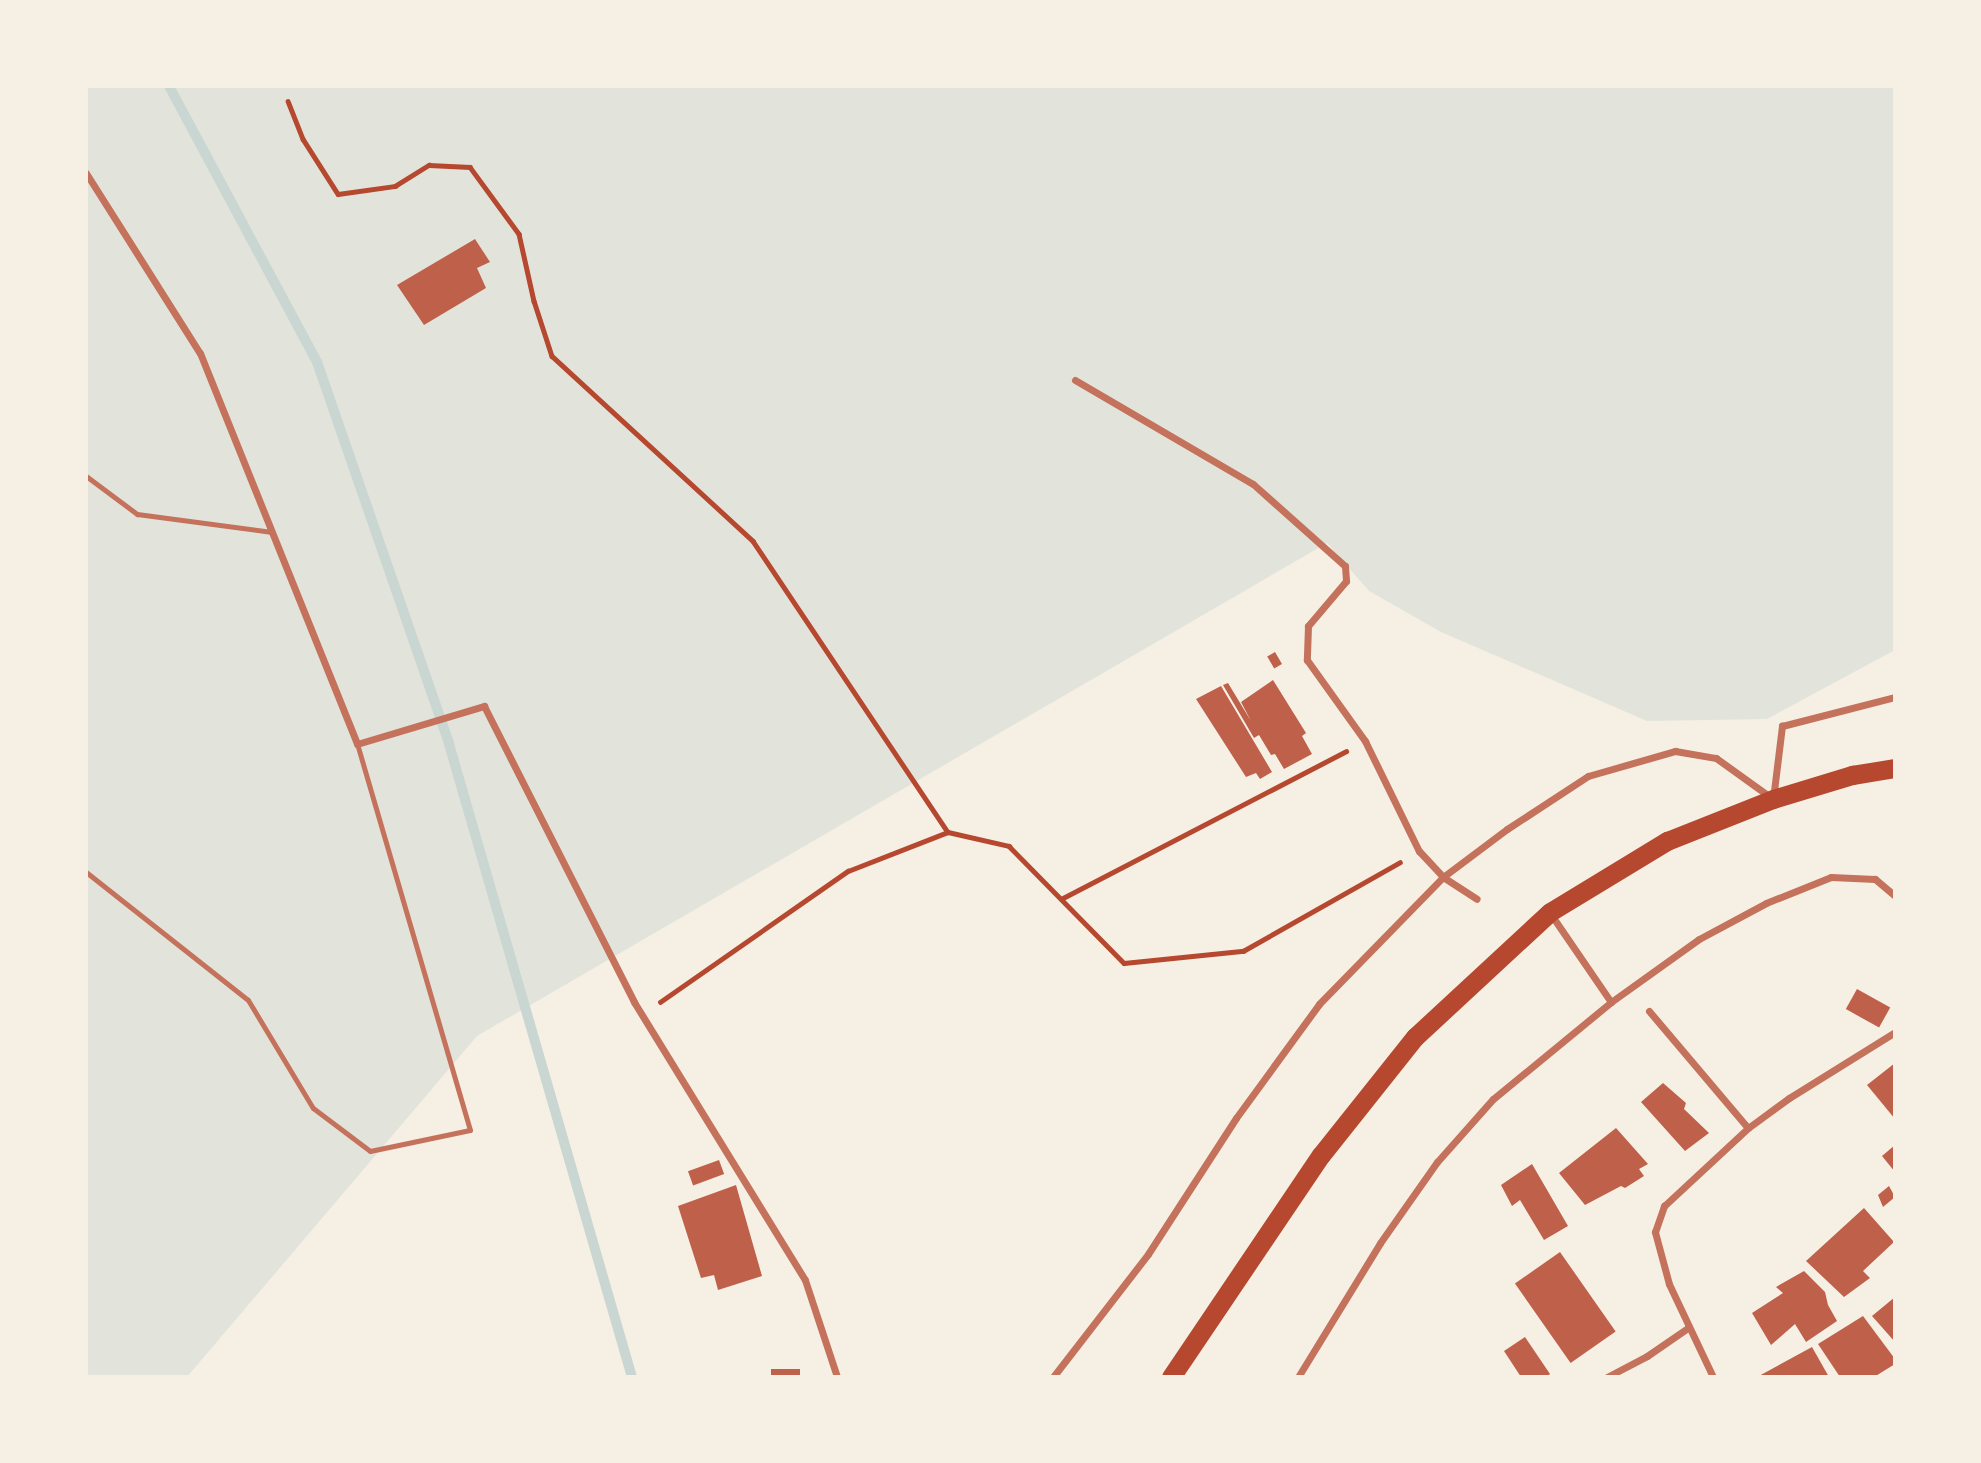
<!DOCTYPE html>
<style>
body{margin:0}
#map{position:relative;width:1981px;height:1463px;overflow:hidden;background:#f6efe4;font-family:Poppins,sans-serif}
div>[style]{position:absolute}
.green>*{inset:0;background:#e2e4dc}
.stream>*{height:10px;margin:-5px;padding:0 5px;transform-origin:5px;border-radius:5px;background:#c9d6d2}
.building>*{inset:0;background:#bf614a;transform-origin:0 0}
.path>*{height:4.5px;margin:-2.25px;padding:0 2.25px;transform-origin:2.25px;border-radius:2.25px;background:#b5482f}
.service>*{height:5px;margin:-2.5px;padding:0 2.5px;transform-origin:2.5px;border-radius:2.5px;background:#c5725c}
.minor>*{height:7px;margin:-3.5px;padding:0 3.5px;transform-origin:3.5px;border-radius:3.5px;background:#c5725c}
.trunk>*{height:19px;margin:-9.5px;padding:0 9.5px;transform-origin:9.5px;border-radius:9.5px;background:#b5482f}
span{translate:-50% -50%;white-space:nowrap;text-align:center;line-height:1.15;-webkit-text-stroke:6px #f6efe4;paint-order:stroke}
.frame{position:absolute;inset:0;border:88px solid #f6efe4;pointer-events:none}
</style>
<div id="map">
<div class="green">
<div style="clip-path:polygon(86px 86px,1895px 86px,1895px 650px,1767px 719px,1647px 721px,1441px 632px,1369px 591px,1327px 543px,477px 1036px,187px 1377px,86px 1377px)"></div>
</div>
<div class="stream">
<div style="left:169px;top:86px;width:313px;rotate:61.8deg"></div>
<div style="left:317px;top:362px;width:404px;rotate:70.9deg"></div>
<div style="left:449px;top:744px;width:659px;rotate:73.88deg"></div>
</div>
<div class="building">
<div style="clip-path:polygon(475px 239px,490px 262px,477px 268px,486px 288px,424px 325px,397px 285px)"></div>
<div style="left:1275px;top:652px;width:14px;height:9px;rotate:60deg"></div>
<div style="clip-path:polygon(1273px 680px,1306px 733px,1302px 736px,1312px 754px,1284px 769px,1275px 754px,1271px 755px,1259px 735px,1254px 738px,1223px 685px,1228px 683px,1251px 721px,1241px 702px)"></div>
<div style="clip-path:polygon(1221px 686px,1272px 772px,1260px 779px,1256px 773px,1246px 777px,1196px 699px)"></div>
<div style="left:1857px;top:989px;width:38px;height:23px;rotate:29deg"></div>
<div style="clip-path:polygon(1895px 1063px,1895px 1119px,1867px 1085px)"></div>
<div style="clip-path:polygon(1663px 1083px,1686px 1103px,1684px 1109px,1709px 1133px,1685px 1151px,1641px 1102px)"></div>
<div style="clip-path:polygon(1616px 1128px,1648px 1164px,1639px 1169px,1644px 1176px,1625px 1188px,1621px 1186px,1585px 1205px,1559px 1173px)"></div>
<div style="clip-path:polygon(1895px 1145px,1895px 1172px,1882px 1156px)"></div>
<div style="left:719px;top:1160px;width:15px;height:33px;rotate:70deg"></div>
<div style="clip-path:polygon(1532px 1164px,1568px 1226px,1544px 1240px,1520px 1200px,1512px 1206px,1501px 1185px)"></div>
<div style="clip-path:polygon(736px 1185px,762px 1276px,718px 1290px,714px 1275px,701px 1278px,678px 1206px)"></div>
<div style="clip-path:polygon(1889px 1186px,1895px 1197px,1883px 1207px,1878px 1195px)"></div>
<div style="clip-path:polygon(1864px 1208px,1894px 1242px,1863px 1271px,1870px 1278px,1844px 1297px,1806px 1261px)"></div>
<div style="left:1560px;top:1252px;width:97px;height:55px;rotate:55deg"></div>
<div style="clip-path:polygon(1804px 1271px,1825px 1292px,1828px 1305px,1837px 1321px,1806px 1342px,1795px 1324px,1771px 1345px,1752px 1313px,1783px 1293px,1776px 1287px)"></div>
<div style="clip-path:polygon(1895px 1297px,1895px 1342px,1872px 1316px)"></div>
<div style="clip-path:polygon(1863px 1316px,1895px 1359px,1895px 1364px,1874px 1377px,1840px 1377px,1818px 1344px)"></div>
<div style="clip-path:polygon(1525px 1337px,1550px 1374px,1546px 1377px,1521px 1377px,1504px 1351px)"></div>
<div style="clip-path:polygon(1812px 1347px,1829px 1377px,1757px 1377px)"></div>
<div style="left:771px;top:1369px;width:29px;height:8px"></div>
</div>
<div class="path">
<div style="left:288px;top:101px;width:41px;rotate:68.5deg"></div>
<div style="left:303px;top:139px;width:65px;rotate:57.5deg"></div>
<div style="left:338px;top:194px;width:58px;rotate:-8deg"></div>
<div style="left:395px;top:186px;width:40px;rotate:-32deg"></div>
<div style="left:429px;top:165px;width:41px;rotate:2.8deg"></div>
<div style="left:470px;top:167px;width:83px;rotate:53.8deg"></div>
<div style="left:519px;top:234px;width:69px;rotate:77.4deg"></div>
<div style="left:534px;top:301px;width:58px;rotate:71.9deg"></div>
<div style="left:552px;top:356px;width:273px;rotate:42.6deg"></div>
<div style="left:753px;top:541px;width:350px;rotate:56.2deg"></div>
<div style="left:1061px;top:899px;width:321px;rotate:-27.4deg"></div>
<div style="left:660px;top:1002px;width:229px;rotate:-34.9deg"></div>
<div style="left:848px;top:871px;width:107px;rotate:-21.3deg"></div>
<div style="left:948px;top:832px;width:63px;rotate:12.9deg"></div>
<div style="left:1009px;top:846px;width:164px;rotate:45.5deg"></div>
<div style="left:1124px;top:963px;width:120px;rotate:-5.8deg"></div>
<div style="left:1243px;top:951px;width:180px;rotate:-29.5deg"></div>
</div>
<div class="service">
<div style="left:86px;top:476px;width:64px;rotate:36.7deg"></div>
<div style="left:137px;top:514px;width:136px;rotate:7.6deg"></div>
<div style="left:86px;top:872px;width:206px;rotate:38.3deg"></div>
<div style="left:248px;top:1000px;width:126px;rotate:59deg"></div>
<div style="left:313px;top:1108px;width:71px;rotate:37deg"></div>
<div style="left:370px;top:1151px;width:102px;rotate:-11.9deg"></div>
<div style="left:470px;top:1130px;width:402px;rotate:-106.3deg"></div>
</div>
<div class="minor">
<div style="left:86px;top:173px;width:213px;rotate:57.7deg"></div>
<div style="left:200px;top:353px;width:421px;rotate:68.1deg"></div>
<div style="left:357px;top:744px;width:133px;rotate:-16.7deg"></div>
<div style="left:484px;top:706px;width:332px;rotate:63.1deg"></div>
<div style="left:634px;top:1002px;width:326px;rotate:58.4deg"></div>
<div style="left:805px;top:1280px;width:102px;rotate:71.7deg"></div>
<div style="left:1075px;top:380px;width:206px;rotate:30.3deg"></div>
<div style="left:1253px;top:484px;width:123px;rotate:41.7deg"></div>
<div style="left:1345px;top:566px;width:15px;rotate:86deg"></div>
<div style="left:1346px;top:581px;width:59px;rotate:130.2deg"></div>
<div style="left:1308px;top:626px;width:34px;rotate:92deg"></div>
<div style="left:1307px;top:660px;width:100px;rotate:54.4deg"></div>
<div style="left:1365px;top:741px;width:123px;rotate:63.9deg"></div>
<div style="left:1419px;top:851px;width:35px;rotate:47deg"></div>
<div style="left:1443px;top:877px;width:40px;rotate:32.9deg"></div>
<div style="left:1550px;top:913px;width:108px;rotate:55.6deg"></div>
<div style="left:1649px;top:1011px;width:153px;rotate:49.8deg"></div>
<div style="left:1053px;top:1377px;width:155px;rotate:-52.3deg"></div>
<div style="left:1148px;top:1254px;width:162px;rotate:-57.1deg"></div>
<div style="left:1236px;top:1118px;width:141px;rotate:-53.9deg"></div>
<div style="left:1319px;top:1004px;width:177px;rotate:-45.7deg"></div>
<div style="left:1443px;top:877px;width:80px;rotate:-36.9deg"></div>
<div style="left:1507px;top:829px;width:97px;rotate:-33.2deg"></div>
<div style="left:1588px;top:776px;width:91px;rotate:-16deg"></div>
<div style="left:1675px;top:751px;width:42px;rotate:9.7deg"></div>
<div style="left:1716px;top:758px;width:70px;rotate:35.7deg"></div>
<div style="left:1773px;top:799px;width:74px;rotate:-83deg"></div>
<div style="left:1782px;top:726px;width:117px;rotate:-14.4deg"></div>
<div style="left:1298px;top:1377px;width:157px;rotate:-58.5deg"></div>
<div style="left:1380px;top:1243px;width:99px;rotate:-54.9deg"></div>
<div style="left:1437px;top:1162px;width:84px;rotate:-48.4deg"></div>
<div style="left:1493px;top:1099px;width:153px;rotate:-39.4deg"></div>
<div style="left:1611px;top:1002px;width:108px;rotate:-35.6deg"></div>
<div style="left:1699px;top:939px;width:76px;rotate:-28.2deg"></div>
<div style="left:1766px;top:903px;width:70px;rotate:-21.8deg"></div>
<div style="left:1831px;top:877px;width:44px;rotate:2.6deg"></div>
<div style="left:1875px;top:879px;width:26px;rotate:40deg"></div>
<div style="left:1607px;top:1377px;width:45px;rotate:-27.7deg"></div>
<div style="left:1647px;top:1356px;width:51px;rotate:-34.6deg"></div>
<div style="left:1713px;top:1377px;width:103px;rotate:-115.3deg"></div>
<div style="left:1669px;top:1284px;width:54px;rotate:-105.1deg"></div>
<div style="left:1655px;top:1232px;width:28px;rotate:-71deg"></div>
<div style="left:1664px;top:1206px;width:115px;rotate:-42.9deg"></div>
<div style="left:1748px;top:1128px;width:51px;rotate:-36.2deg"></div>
<div style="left:1789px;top:1098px;width:125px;rotate:-31.9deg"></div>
</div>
<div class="trunk">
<div style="left:1171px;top:1377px;width:268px;rotate:-56deg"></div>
<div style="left:1321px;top:1155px;width:151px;rotate:-51.5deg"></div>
<div style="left:1415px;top:1037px;width:184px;rotate:-42.8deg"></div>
<div style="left:1550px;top:912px;width:137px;rotate:-31.3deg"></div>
<div style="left:1667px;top:841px;width:114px;rotate:-21.6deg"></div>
<div style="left:1773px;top:799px;width:83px;rotate:-16.9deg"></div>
<div style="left:1852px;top:775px;width:44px;rotate:-9.2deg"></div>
</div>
<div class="frame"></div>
</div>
